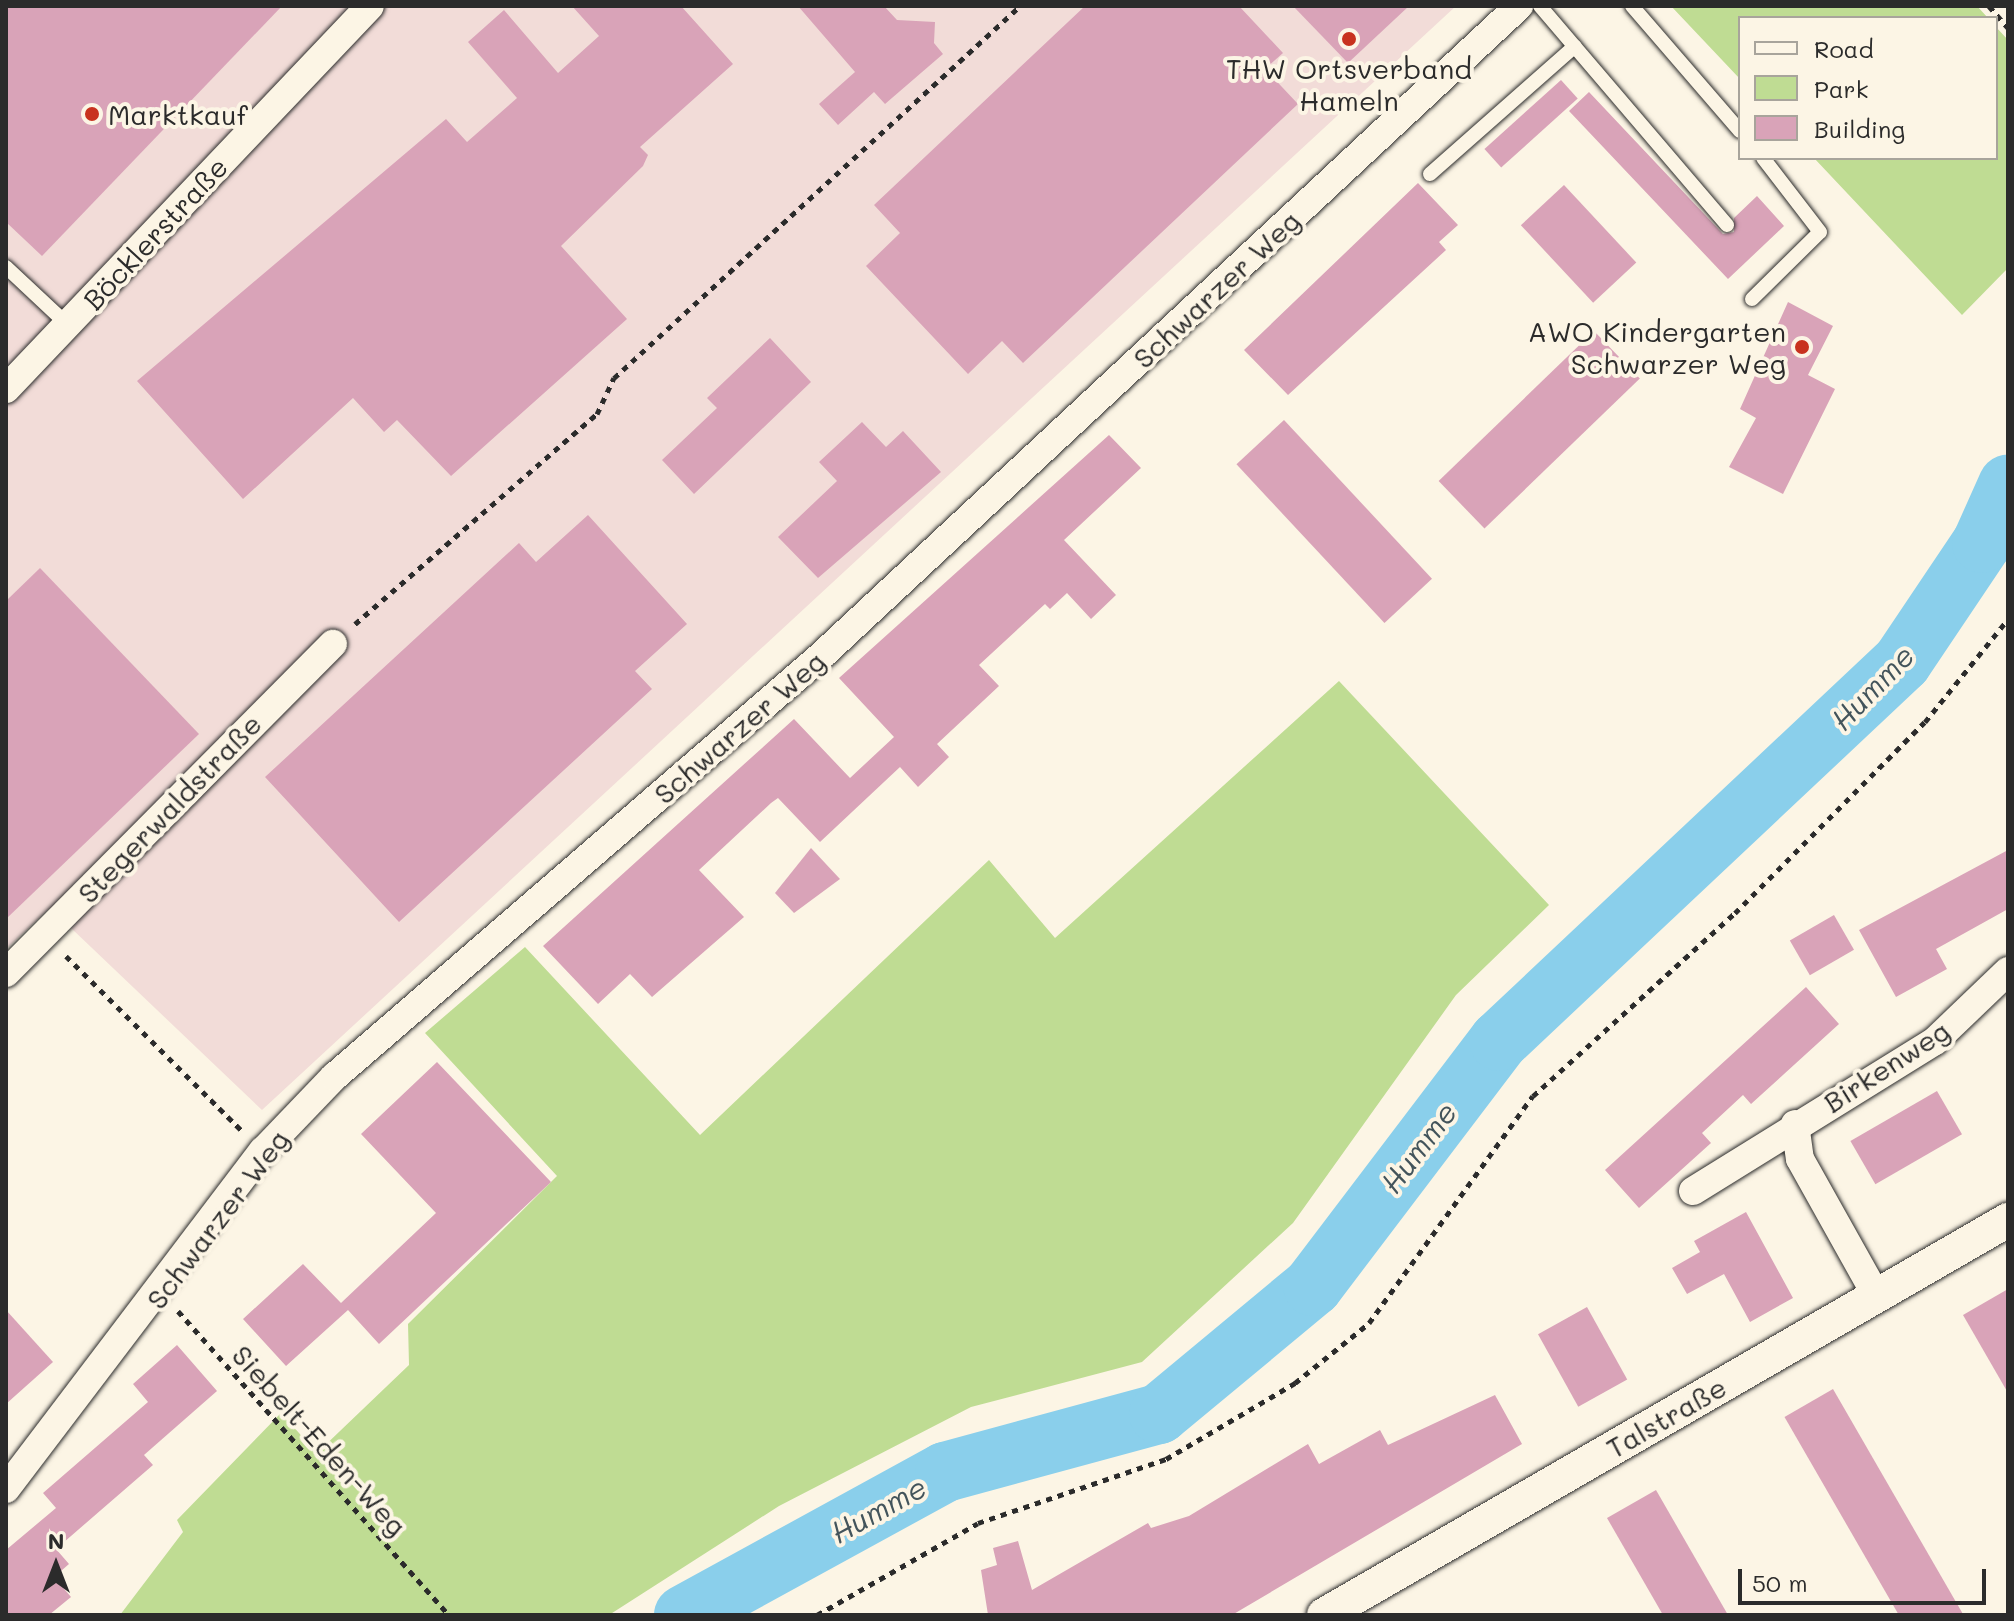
<!DOCTYPE html>
<meta charset="utf-8">
<style>
body{margin:0}
#map{position:relative;width:2014px;height:1621px;overflow:hidden;background:#fcf5e5;font-family:Mali,sans-serif}
div>[style]{position:absolute}
.built>*{inset:0;background:#f2dcd8}
.green>*{inset:0;background:#bfdc93}
.river>*{height:60px;margin:-30px;padding:0 30px;transform-origin:30px;border-radius:30px;background:#8acfeb}
.building>*{inset:0;background:#d9a3b8;transform-origin:0 0}
.path>*{height:5px;margin-top:-2.5px;transform-origin:0;background:repeating-linear-gradient(90deg,#2b2b2b 0 6px,transparent 0 12px)}
.roads{filter:drop-shadow(0 0 2px #2b2b2b) drop-shadow(0 0 2px #2b2b2b)}
.service>*{height:14px;margin:-7px;padding:0 7px;transform-origin:7px;border-radius:7px;background:#fcf5e5}
.minor>*{height:28px;margin:-14px;padding:0 14px;transform-origin:14px;border-radius:14px;background:#fcf5e5}
.tertiary>*{height:34px;margin:-17px;padding:0 17px;transform-origin:17px;border-radius:17px;background:#fcf5e5}
.dots>*{width:22px;height:22px;translate:-50% -50%;box-sizing:border-box;border:4px solid #fcf5e5;border-radius:50%}
span{translate:-50% -50%;white-space:nowrap;text-align:center;line-height:1.15;-webkit-text-stroke:8px #fcf5e5;paint-order:stroke}
.poi-label{font-size:28px;color:#2b2b2b}
.left{translate:0 -50%;text-align:left}
.right{translate:-100% -50%;text-align:right}
.street-label{font-size:28px;color:#2b2b2b}
.water-label{font-size:30px;color:#43545b;font-style:italic}
.frame{position:absolute;inset:0;border:8px solid #2b2b2b;pointer-events:none}
.legend{position:absolute;left:1738px;top:16px;width:260px;height:144px;box-sizing:border-box;background:#fcf5e5;border:2px solid #a8a49b;margin:0;padding:10px 14px;list-style:none;font-size:24px;color:#2b2b2b}
.legend li{display:flex;align-items:center;gap:16px;height:40px}
.legend b{width:40px;border:2px solid #a8a49b}
.north{position:absolute;left:16px;top:1525px;width:80px;height:80px;-webkit-text-stroke:6px #fcf5e5;paint-order:stroke;rotate:0deg;font-size:22px;font-weight:700;line-height:32px;text-align:center;color:#2b2b2b}
.north::after{content:'';display:block;margin:auto;width:28px;height:36px;background:#2b2b2b;clip-path:polygon(50% 0,100% 100%,50% 72%,0 100%)}
.scale{position:absolute;left:1738px;top:1569px;width:248px;height:36px;box-sizing:border-box;border:4px solid #2b2b2b;border-top:0;padding-left:10px;font-size:24px;line-height:28px;white-space:nowrap;color:#2b2b2b;-webkit-text-stroke:6px #fcf5e5;paint-order:stroke}
</style>
<div id="map">
<div class="built">
<div style="clip-path:polygon(6px 6px,1456px 6px,262px 1110px,50px 908px,6px 949px)"></div>
</div>
<div class="green">
<div style="clip-path:polygon(1671px 6px,1977px 6px,1988px 18px,1740px 18px,1740px 79px)"></div>
<div style="clip-path:polygon(1996px 27px,2008px 40px,2008px 268px,1962px 315px,1814px 158px,1996px 158px)"></div>
<div style="clip-path:polygon(1339px 681px,1549px 905px,1456px 995px,1293px 1223px,1142px 1362px,971px 1407px,779px 1506px,609px 1615px,120px 1615px,183px 1532px,177px 1520px,281px 1413px,317px 1453px,409px 1365px,408px 1324px,557px 1176px,425px 1033px,525px 947px,700px 1135px,989px 860px,1055px 938px)"></div>
</div>
<div class="river">
<div style="left:684px;top:1615px;width:298px;rotate:-28.7deg"></div>
<div style="left:945px;top:1472px;width:222px;rotate:-15.2deg"></div>
<div style="left:1159px;top:1414px;width:200px;rotate:-39.7deg"></div>
<div style="left:1313px;top:1286px;width:308px;rotate:-52.8deg"></div>
<div style="left:1499px;top:1041px;width:553px;rotate:-43.24deg"></div>
<div style="left:1902px;top:662px;width:143px;rotate:-56.1deg"></div>
<div style="left:1982px;top:543px;width:64px;rotate:-65.9deg"></div>
</div>
<div class="building">
<div style="clip-path:polygon(6px 6px,282px 6px,42px 256px,6px 222px)"></div>
<div style="clip-path:polygon(572px 6px,681px 6px,733px 64px,640px 147px,648px 155px,643px 166px,561px 246px,627px 319px,451px 476px,397px 420px,384px 432px,353px 398px,243px 499px,137px 381px,446px 119px,467px 142px,517px 98px,468px 42px,504px 10px,558px 73px,599px 36px)"></div>
<div style="clip-path:polygon(798px 6px,884px 6px,897px 20px,935px 22px,934px 43px,943px 54px,885px 104px,874px 92px,838px 125px,819px 104px,855px 72px)"></div>
<div style="clip-path:polygon(1085px 6px,1239px 6px,1283px 53px,1265px 69px,1298px 104px,1023px 363px,1002px 341px,968px 374px,866px 266px,900px 233px,874px 205px)"></div>
<div style="clip-path:polygon(1293px 6px,1409px 6px,1348px 63px)"></div>
<div style="left:1561px;top:80px;width:25px;height:103px;rotate:48deg"></div>
<div style="clip-path:polygon(1589px 92px,1723px 234px,1734px 232px,1734px 218px,1757px 196px,1784px 226px,1728px 279px,1569px 111px)"></div>
<div style="clip-path:polygon(1418px 183px,1458px 225px,1439px 242px,1446px 250px,1288px 395px,1244px 350px)"></div>
<div style="left:1564px;top:185px;width:106px;height:59px;rotate:47deg"></div>
<div style="clip-path:polygon(1788px 302px,1833px 326px,1808px 375px,1835px 389px,1783px 494px,1729px 467px,1756px 418px,1740px 409px)"></div>
<div style="left:1594px;top:331px;width:66px;height:216px;rotate:46deg"></div>
<div style="clip-path:polygon(770px 338px,811px 382px,694px 494px,662px 460px,717px 408px,707px 398px)"></div>
<div style="left:1284px;top:420px;width:217px;height:65px;rotate:47deg"></div>
<div style="clip-path:polygon(862px 422px,886px 447px,903px 431px,941px 472px,818px 578px,778px 537px,837px 481px,819px 462px)"></div>
<div style="clip-path:polygon(1109px 435px,1141px 468px,1064px 540px,1116px 595px,1091px 619px,1067px 593px,1050px 609px,1045px 604px,979px 665px,999px 686px,937px 744px,949px 757px,918px 787px,900px 767px,820px 842px,778px 798px,771px 803px,699px 870px,744px 917px,652px 997px,630px 974px,598px 1004px,543px 946px,794px 719px,850px 778px,894px 737px,839px 678px)"></div>
<div style="clip-path:polygon(588px 515px,687px 624px,635px 671px,652px 689px,399px 922px,265px 777px,519px 543px,536px 562px)"></div>
<div style="clip-path:polygon(40px 568px,199px 734px,6px 919px,6px 601px)"></div>
<div style="clip-path:polygon(811px 848px,840px 879px,794px 913px,775px 893px)"></div>
<div style="clip-path:polygon(2008px 850px,2008px 909px,1936px 949px,1947px 969px,1896px 997px,1859px 930px)"></div>
<div style="left:1834px;top:915px;width:40px;height:51px;rotate:60deg"></div>
<div style="clip-path:polygon(1806px 987px,1839px 1024px,1751px 1104px,1743px 1095px,1702px 1133px,1711px 1143px,1639px 1208px,1605px 1170px)"></div>
<div style="clip-path:polygon(437px 1062px,551px 1182px,379px 1344px,348px 1310px,286px 1366px,243px 1319px,303px 1264px,341px 1303px,436px 1213px,361px 1134px)"></div>
<div style="left:1937px;top:1091px;width:50px;height:100px;rotate:60deg"></div>
<div style="clip-path:polygon(1746px 1212px,1793px 1298px,1750px 1322px,1724px 1274px,1687px 1294px,1672px 1268px,1700px 1252px,1694px 1241px)"></div>
<div style="clip-path:polygon(2008px 1289px,2008px 1393px,1963px 1315px)"></div>
<div style="left:1587px;top:1307px;width:83px;height:56px;rotate:61deg"></div>
<div style="clip-path:polygon(6px 1310px,53px 1362px,6px 1404px)"></div>
<div style="clip-path:polygon(177px 1345px,217px 1391px,144px 1455px,153px 1465px,56px 1549px,69px 1564px,54px 1577px,71px 1597px,49px 1615px,6px 1615px,6px 1550px,56px 1508px,43px 1493px,148px 1402px,133px 1384px)"></div>
<div style="left:1833px;top:1389px;width:261px;height:56px;rotate:60deg"></div>
<div style="clip-path:polygon(1495px 1395px,1522px 1444px,1232px 1615px,988px 1615px,981px 1570px,997px 1565px,993px 1548px,1018px 1541px,1032px 1590px,1148px 1523px,1151px 1528px,1189px 1516px,1308px 1444px,1319px 1464px,1380px 1430px,1388px 1445px)"></div>
<div style="clip-path:polygon(1656px 1490px,1728px 1615px,1663px 1615px,1607px 1518px)"></div>
</div>
<div class="path">
<div style="left:1989px;top:6px;width:29px;rotate:49deg"></div>
<div style="left:355px;top:624px;width:320px;rotate:-41deg"></div>
<div style="left:597px;top:414px;width:40px;rotate:-65deg"></div>
<div style="left:614px;top:378px;width:551px;rotate:-42.5deg"></div>
<div style="left:66px;top:956px;width:250px;rotate:44.8deg"></div>
<div style="left:178px;top:1311px;width:407px;rotate:48.3deg"></div>
<div style="left:817px;top:1615px;width:185px;rotate:-29.7deg"></div>
<div style="left:978px;top:1523px;width:199px;rotate:-18.8deg"></div>
<div style="left:1166px;top:1459px;width:150px;rotate:-30.5deg"></div>
<div style="left:1295px;top:1383px;width:95px;rotate:-39deg"></div>
<div style="left:1369px;top:1323px;width:280px;rotate:-54.2deg"></div>
<div style="left:1533px;top:1096px;width:273px;rotate:-42.2deg"></div>
<div style="left:1735px;top:913px;width:269px;rotate:-45.2deg"></div>
<div style="left:1925px;top:722px;width:132px;rotate:-51.1deg"></div>
</div>
<div class="roads">
<div class="service">
<div style="left:1540px;top:6px;width:288px;rotate:49.5deg"></div>
<div style="left:1632px;top:6px;width:165px;rotate:49.2deg"></div>
<div style="left:1430px;top:174px;width:193px;rotate:-41.4deg"></div>
<div style="left:6px;top:267px;width:85px;rotate:43.1deg"></div>
<div style="left:1752px;top:299px;width:95px;rotate:-44.6deg"></div>
<div style="left:1820px;top:232px;width:93px;rotate:-127.6deg"></div>
</div>
<div class="minor">
<div style="left:6px;top:389px;width:528px;rotate:-46.46deg"></div>
<div style="left:6px;top:973px;width:464px;rotate:-45.2deg"></div>
<div style="left:1795px;top:1124px;width:35px;rotate:82deg"></div>
<div style="left:1800px;top:1159px;width:156px;rotate:60.8deg"></div>
<div style="left:1693px;top:1191px;width:285px;rotate:-31.8deg"></div>
<div style="left:1935px;top:1041px;width:101px;rotate:-43.8deg"></div>
<div style="left:6px;top:1489px;width:425px;rotate:-52.8deg"></div>
<div style="left:263px;top:1151px;width:103px;rotate:-46.2deg"></div>
<div style="left:334px;top:1077px;width:644px;rotate:-40.84deg"></div>
<div style="left:821px;top:656px;width:954px;rotate:-42.96deg"></div>
</div>
<div class="tertiary">
<div style="left:1324px;top:1615px;width:790px;rotate:-30.01deg"></div>
</div>
</div>
<div class="dots">
<div style="left:1349px;top:39px;background:#c8321e"></div>
<div style="left:92px;top:114px;background:#c8321e"></div>
<div style="left:1802px;top:347px;background:#c8321e"></div>
</div>
<div class="poi-label">
<span style="left:1349px;top:84px">THW Ortsverband<br>Hameln</span>
<span class="left" style="left:108px;top:114px">Marktkauf</span>
<span class="right" style="left:1786px;top:347px">AWO Kindergarten<br>Schwarzer Weg</span>
</div>
<div class="street-label">
<span style="left:155px;top:233px;rotate:-47deg">Böcklerstraße</span>
<span style="left:1216px;top:289px;rotate:-43deg">Schwarzer Weg</span>
<span style="left:739px;top:727px;rotate:-41deg">Schwarzer Weg</span>
<span style="left:169px;top:808px;rotate:-46deg">Stegerwaldstraße</span>
<span style="left:1886px;top:1066px;rotate:-33deg">Birkenweg</span>
<span style="left:217px;top:1219px;rotate:-53deg">Schwarzer Weg</span>
<span style="left:1666px;top:1417px;rotate:-30deg">Talstraße</span>
<span style="left:320px;top:1440px;rotate:48deg">Siebelt-Eden-Weg</span>
</div>
<div class="water-label">
<span style="left:1872px;top:687px;rotate:-46deg">Humme</span>
<span style="left:1418px;top:1147px;rotate:-53deg">Humme</span>
<span style="left:878px;top:1509px;rotate:-29deg">Humme</span>
</div>
<div class="frame"></div>
<ul class="legend">
<li><b style="height:10px;background:#fcf5e5"></b>Road</li>
<li><b style="height:22px;background:#bfdc93"></b>Park</li>
<li><b style="height:22px;background:#d9a3b8"></b>Building</li>
</ul>
<div class="north">N</div>
<div class="scale">50 m</div>
</div>
